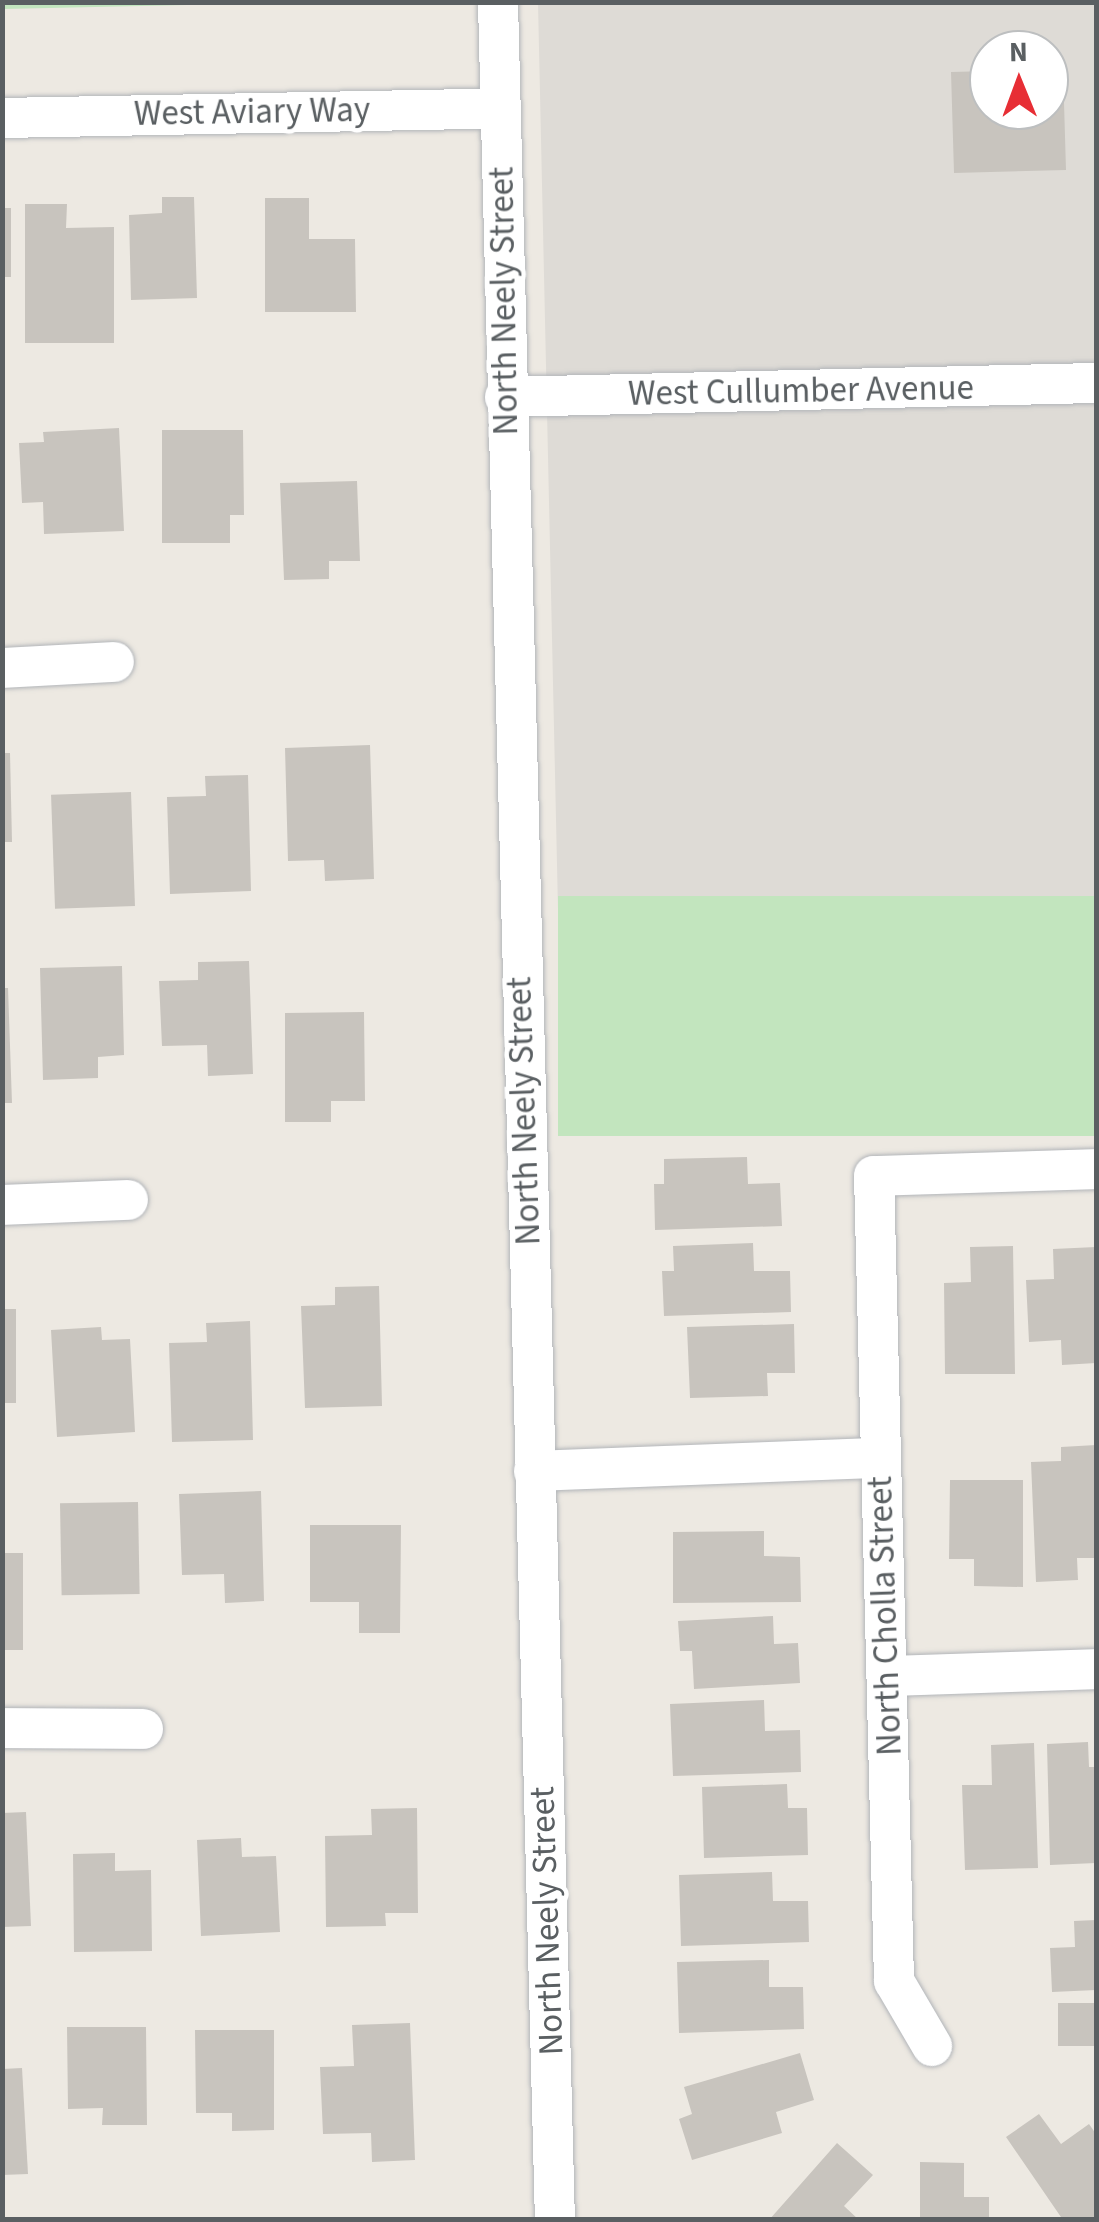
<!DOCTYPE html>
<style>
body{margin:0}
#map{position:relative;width:1099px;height:2222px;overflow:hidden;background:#ede9e2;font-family:"Source Sans 3",sans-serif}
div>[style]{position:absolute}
.industrial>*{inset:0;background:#dedbd6}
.green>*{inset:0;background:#c2e5be;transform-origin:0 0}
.building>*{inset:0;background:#c8c4be;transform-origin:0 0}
.roads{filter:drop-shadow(0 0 2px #b2b5b9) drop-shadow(0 0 2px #b2b5b9)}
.minor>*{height:40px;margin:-20px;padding:0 20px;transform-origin:20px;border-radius:20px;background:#fff}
span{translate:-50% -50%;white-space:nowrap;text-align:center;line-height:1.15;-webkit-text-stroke:9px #fff;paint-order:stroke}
.street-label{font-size:35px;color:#5a5f62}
.frame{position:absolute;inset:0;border:5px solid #5a5f62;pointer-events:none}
.north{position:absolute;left:969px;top:30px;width:100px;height:100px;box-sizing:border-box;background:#fff;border:2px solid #bdbfc0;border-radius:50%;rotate:359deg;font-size:28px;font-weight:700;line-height:40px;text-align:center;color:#5a5f62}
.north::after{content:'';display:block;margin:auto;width:35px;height:45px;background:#e72e35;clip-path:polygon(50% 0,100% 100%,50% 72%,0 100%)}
</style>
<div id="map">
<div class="industrial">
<div style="clip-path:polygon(evenodd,538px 3px,1096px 3px,1096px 896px,558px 910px,538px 3px,989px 50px,1049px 50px,1049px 110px,989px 110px,989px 50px)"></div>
</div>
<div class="green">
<div style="clip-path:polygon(3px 2px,276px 2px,276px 3px,3px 9px)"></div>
<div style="left:1096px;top:896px;width:240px;height:538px;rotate:90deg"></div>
</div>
<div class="building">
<div style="clip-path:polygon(1049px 69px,1063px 69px,1066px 170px,954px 173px,951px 72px,989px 71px,989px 110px,1049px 110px)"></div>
<div style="clip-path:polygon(162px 197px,194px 197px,197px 298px,131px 300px,129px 215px,162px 213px)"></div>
<div style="clip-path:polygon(265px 198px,309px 198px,309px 239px,355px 239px,356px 312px,265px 312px)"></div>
<div style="clip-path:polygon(25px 204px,67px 204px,66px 228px,114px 227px,114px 343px,25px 343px)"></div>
<div style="left:2px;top:208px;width:9px;height:69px"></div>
<div style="clip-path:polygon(119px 428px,124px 531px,44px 534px,43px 502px,22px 503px,19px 443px,44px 442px,43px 432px)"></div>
<div style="clip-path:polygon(162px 430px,243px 430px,244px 515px,230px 515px,230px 543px,162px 543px)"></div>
<div style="clip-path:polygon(357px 481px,360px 561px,329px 561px,329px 579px,284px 580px,280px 483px)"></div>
<div style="clip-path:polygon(370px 745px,374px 879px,325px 881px,324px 860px,288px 861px,285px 748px)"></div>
<div style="clip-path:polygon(2px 753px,10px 753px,12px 842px,2px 842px)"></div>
<div style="clip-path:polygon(248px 775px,251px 891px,170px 894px,167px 797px,206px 796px,205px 776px)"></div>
<div style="left:131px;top:792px;width:114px;height:80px;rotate:88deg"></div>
<div style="clip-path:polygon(249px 961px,253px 1074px,208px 1076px,207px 1045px,162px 1046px,159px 981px,198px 980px,198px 962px)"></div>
<div style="clip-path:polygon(122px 966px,124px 1055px,98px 1057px,98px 1078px,43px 1080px,40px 968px)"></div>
<div style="clip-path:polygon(2px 988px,8px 988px,12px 1103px,2px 1103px)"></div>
<div style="clip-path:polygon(364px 1012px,365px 1101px,331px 1101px,331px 1122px,285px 1122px,285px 1013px)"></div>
<div style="clip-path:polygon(747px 1157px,748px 1184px,780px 1183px,782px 1226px,655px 1230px,654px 1184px,664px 1184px,664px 1159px)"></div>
<div style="clip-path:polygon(753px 1243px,754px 1271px,790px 1271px,791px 1312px,664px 1316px,662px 1271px,674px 1271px,673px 1246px)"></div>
<div style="clip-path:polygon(1013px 1246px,1015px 1374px,945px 1374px,944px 1283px,971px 1282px,970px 1247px)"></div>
<div style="clip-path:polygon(1096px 1247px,1096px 1363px,1062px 1365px,1061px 1340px,1029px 1342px,1026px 1280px,1054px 1279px,1053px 1249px)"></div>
<div style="clip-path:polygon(379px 1286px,382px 1406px,305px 1408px,301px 1306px,335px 1305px,335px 1287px)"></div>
<div style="left:2px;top:1309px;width:14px;height:94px"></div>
<div style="clip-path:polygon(250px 1321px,253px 1440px,172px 1442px,169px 1343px,207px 1342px,206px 1323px)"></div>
<div style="clip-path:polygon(794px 1324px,795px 1373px,767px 1373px,768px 1396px,690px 1398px,687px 1327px)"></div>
<div style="clip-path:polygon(101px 1327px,102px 1340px,130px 1339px,135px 1432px,57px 1437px,51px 1330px)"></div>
<div style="clip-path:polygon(1096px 1445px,1096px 1558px,1077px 1558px,1078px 1580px,1036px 1582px,1031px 1462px,1061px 1461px,1061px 1447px)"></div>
<div style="clip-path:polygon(950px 1480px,1023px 1480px,1023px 1587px,974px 1586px,974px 1559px,949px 1559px)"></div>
<div style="clip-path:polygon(261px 1491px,264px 1601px,225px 1603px,224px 1574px,182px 1575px,179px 1494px)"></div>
<div style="left:138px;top:1502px;width:92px;height:78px;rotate:89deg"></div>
<div style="clip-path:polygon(310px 1525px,401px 1525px,400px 1633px,359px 1633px,359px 1602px,310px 1602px)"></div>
<div style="clip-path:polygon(764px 1531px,764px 1556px,800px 1557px,801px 1602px,673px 1603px,673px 1532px)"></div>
<div style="left:2px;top:1553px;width:21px;height:97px"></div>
<div style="clip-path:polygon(773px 1616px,774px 1644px,798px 1643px,800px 1683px,694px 1689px,692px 1651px,680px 1651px,678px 1621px)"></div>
<div style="clip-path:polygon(764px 1700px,765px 1731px,800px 1730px,801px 1772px,673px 1776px,670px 1704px)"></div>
<div style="clip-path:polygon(1088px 1742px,1089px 1767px,1096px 1767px,1096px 1863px,1050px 1865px,1047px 1744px)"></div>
<div style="clip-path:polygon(1034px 1743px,1038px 1868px,965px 1870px,962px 1785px,992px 1785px,991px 1745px)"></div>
<div style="clip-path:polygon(787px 1784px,788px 1808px,807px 1808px,808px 1855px,704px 1858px,702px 1787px)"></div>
<div style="clip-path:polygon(417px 1808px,418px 1913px,385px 1913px,386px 1926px,326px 1927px,325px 1836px,372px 1835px,371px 1809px)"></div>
<div style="clip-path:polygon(26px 1812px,31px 1926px,2px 1927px,2px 1813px)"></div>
<div style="clip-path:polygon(241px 1838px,242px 1857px,276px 1856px,280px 1932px,201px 1936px,197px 1840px)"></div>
<div style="clip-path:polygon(115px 1853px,115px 1871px,151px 1870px,152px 1951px,74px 1952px,73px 1854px)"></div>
<div style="clip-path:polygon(772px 1872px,773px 1901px,808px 1901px,809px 1942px,681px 1946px,679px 1875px)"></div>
<div style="clip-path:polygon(1096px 1920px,1096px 1990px,1052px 1992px,1050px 1948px,1075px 1947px,1074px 1921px)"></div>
<div style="clip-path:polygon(769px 1960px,769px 1987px,803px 1987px,804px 2029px,679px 2033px,677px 1962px)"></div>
<div style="left:1058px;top:2003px;width:38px;height:43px"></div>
<div style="clip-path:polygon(410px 2023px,415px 2160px,372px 2162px,371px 2133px,323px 2134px,320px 2067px,354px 2066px,352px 2025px)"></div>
<div style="clip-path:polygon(67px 2027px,146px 2027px,147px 2125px,102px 2125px,103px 2108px,68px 2109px)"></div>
<div style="clip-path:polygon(195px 2030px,274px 2030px,274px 2130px,232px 2131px,232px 2113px,196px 2113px)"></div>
<div style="clip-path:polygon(800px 2053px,814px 2100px,776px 2112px,782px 2133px,692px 2160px,679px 2119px,692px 2114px,684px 2087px)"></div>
<div style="clip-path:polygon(22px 2068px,28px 2174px,2px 2175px,2px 2069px)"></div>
<div style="clip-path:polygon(1039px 2114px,1061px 2144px,1089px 2124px,1096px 2134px,1096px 2220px,1063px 2220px,1006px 2137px)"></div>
<div style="clip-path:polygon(837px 2143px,873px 2175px,844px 2206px,859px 2220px,769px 2220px)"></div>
<div style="clip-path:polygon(920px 2162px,964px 2163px,964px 2197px,989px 2197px,989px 2220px,920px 2220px)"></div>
</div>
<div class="roads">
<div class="minor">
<div style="left:498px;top:2px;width:2219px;rotate:88.53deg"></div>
<div style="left:2px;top:118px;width:499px;rotate:-1.1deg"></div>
<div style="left:505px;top:397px;width:591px;rotate:-1.36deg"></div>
<div style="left:2px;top:668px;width:112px;rotate:-3.1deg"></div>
<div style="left:2px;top:1205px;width:126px;rotate:-2.3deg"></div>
<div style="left:534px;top:1471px;width:346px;rotate:-2.2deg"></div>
<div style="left:888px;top:1676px;width:208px;rotate:-1.9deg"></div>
<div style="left:2px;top:1728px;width:141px;rotate:0.4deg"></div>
<div style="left:932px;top:2046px;width:75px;rotate:-120.3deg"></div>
<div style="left:894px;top:1981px;width:805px;rotate:-91.42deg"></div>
<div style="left:874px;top:1176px;width:222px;rotate:-1.8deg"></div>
</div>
</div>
<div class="street-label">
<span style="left:252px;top:112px;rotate:-1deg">West Aviary Way</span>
<span style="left:504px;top:301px;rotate:-91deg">North Neely Street</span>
<span style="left:801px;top:391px;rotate:-1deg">West Cullumber Avenue</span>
<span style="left:524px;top:1111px;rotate:-92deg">North Neely Street</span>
<span style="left:885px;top:1616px;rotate:-92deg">North Cholla Street</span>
<span style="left:547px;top:1921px;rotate:-92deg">North Neely Street</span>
</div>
<div class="frame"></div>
<div class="north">N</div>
</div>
